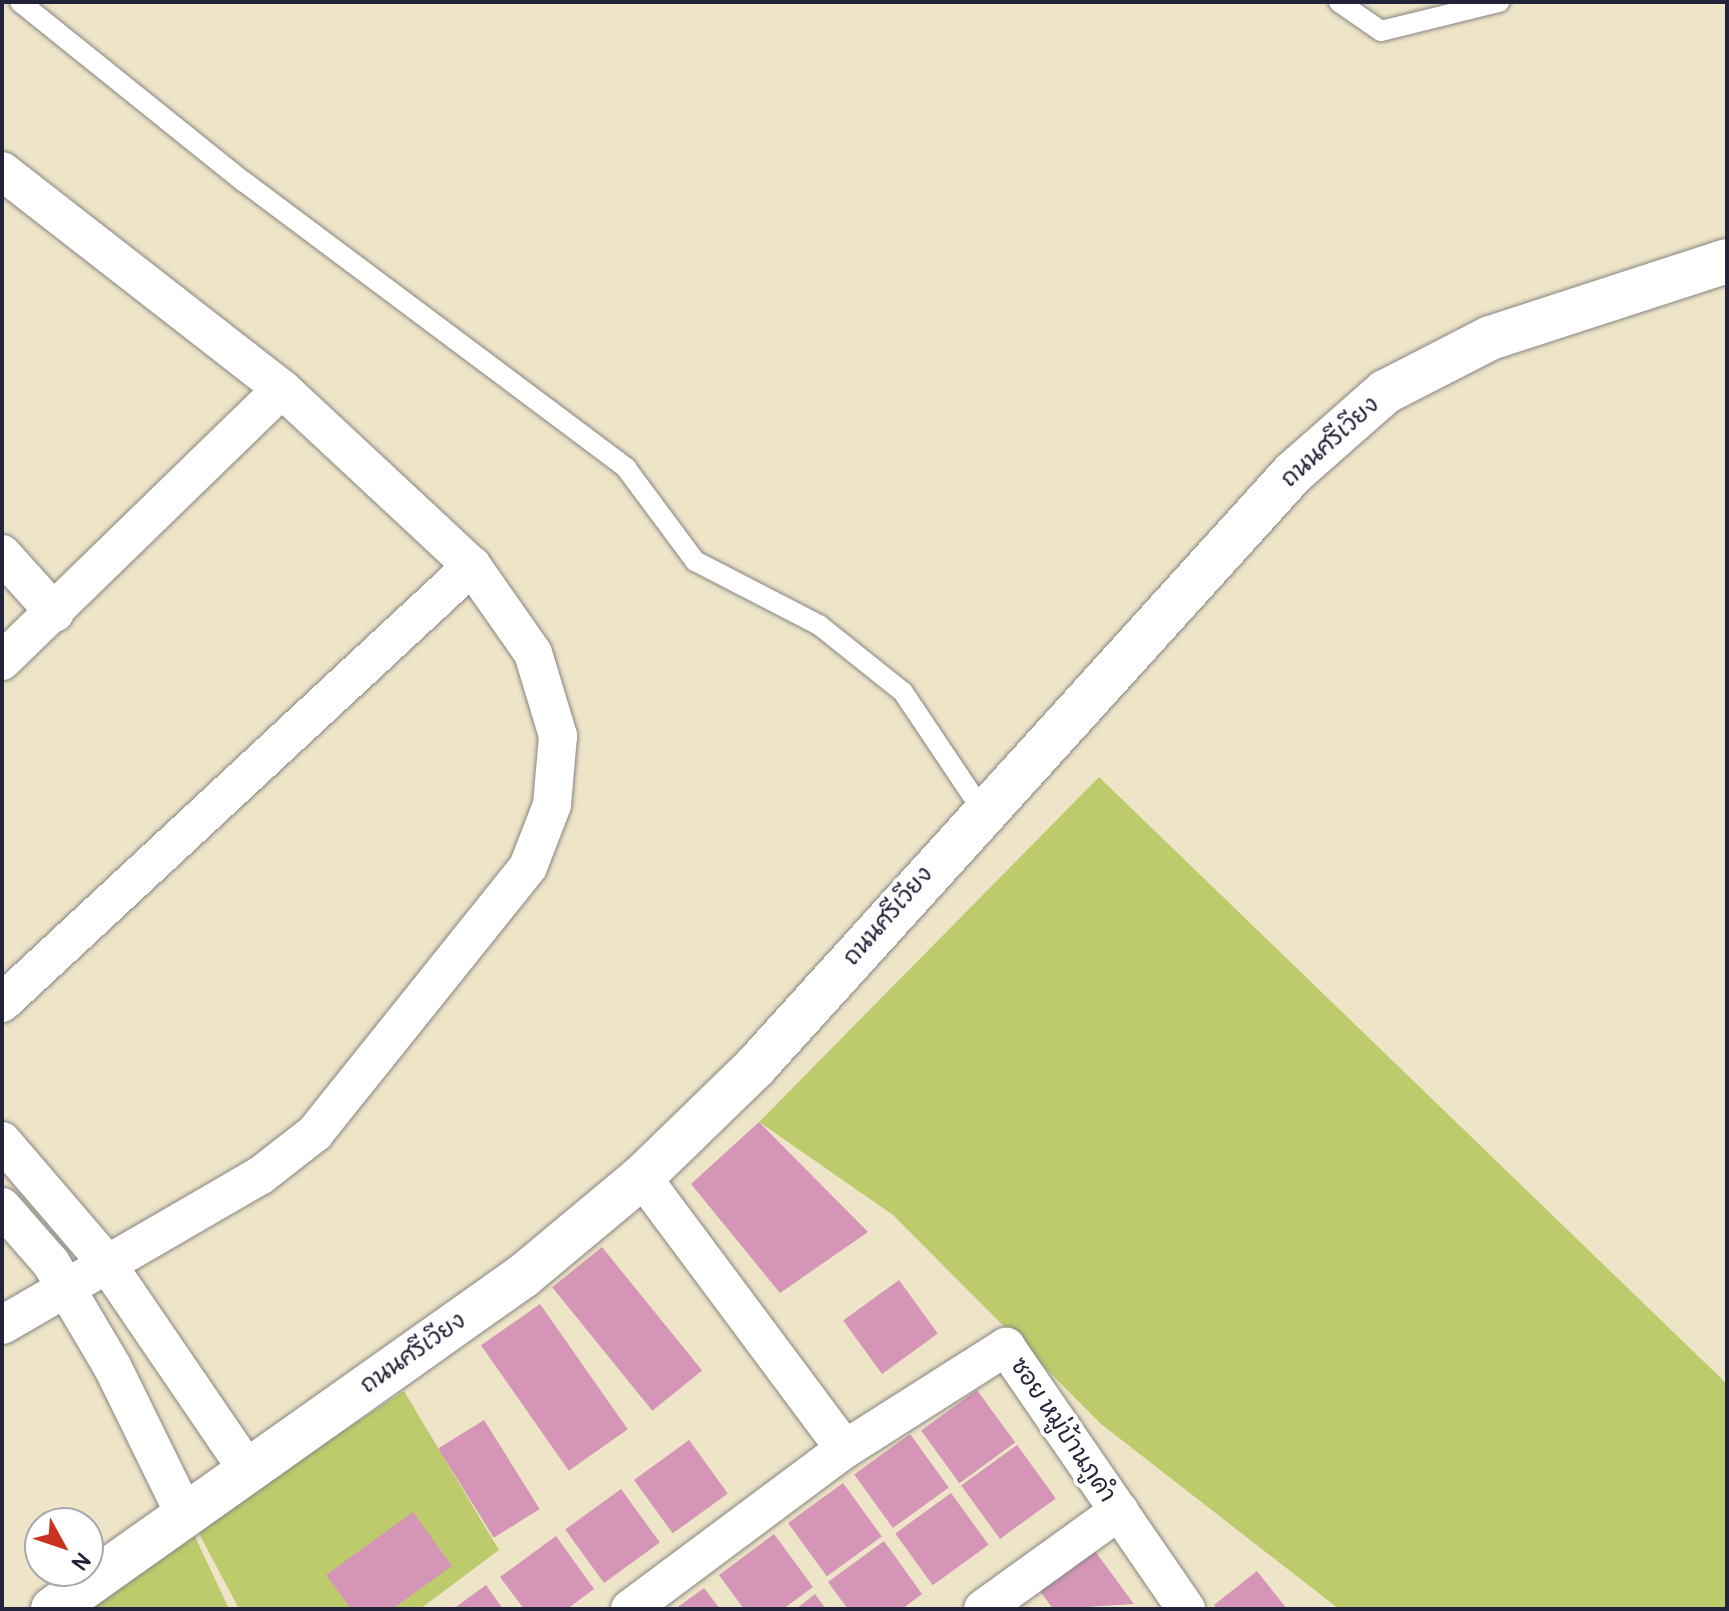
<!DOCTYPE html>
<meta charset="utf-8">
<style>
body{margin:0}
#map{position:relative;width:1729px;height:1611px;overflow:hidden;background:#eee5c8;font-family:Pangolin,"Playpen Sans Thai",sans-serif}
div>[style]{position:absolute}
.green>*{inset:0;background:#becb6c}
.building>*{inset:0;background:#d495b6;transform-origin:0 0}
.roads{filter:drop-shadow(0 0 2px #888482) drop-shadow(0 0 2px #888482)}
.lane>*{height:20px;margin:-10px;padding:0 10px;transform-origin:10px;border-radius:10px;background:#fff}
.street>*{height:38px;margin:-19px;padding:0 19px;transform-origin:19px;border-radius:19px;background:#fff}
.secondary>*{height:44px;margin:-22px;padding:0 22px;transform-origin:22px;border-radius:22px;background:#fff}
span{translate:-50% -50%;white-space:nowrap;text-align:center;line-height:1.15;-webkit-text-stroke:8px #fff;paint-order:stroke}
.street-label{font-size:24px;color:#22223b}
.frame{position:absolute;inset:0;border:4px solid #22223b;pointer-events:none}
.north{position:absolute;left:24px;top:1507px;width:80px;height:80px;box-sizing:border-box;background:#fff;border:2px solid #a7a7b1;border-radius:50%;rotate:130deg;font-size:22px;font-weight:700;line-height:32px;text-align:center;color:#22223b}
.north::after{content:'';display:block;margin:auto;width:28px;height:36px;background:#c8321e;clip-path:polygon(50% 0,100% 100%,50% 72%,0 100%)}
</style>
<div id="map">
<div class="green">
<div style="clip-path:polygon(1099px 777px,1727px 1384px,1727px 1609px,1339px 1609px,1101px 1424px,893px 1215px,759px 1122px)"></div>
<div style="clip-path:polygon(404px 1391px,499px 1550px,420px 1609px,239px 1609px,196px 1528px)"></div>
<div style="clip-path:polygon(185px 1515px,229px 1609px,53px 1609px)"></div>
</div>
<div class="building">
<div style="clip-path:polygon(759px 1122px,868px 1232px,780px 1293px,691px 1184px)"></div>
<div style="left:602px;top:1247px;width:159px;height:64px;rotate:51deg"></div>
<div style="left:899px;top:1280px;width:66px;height:69px;rotate:54deg"></div>
<div style="left:540px;top:1304px;width:153px;height:72px;rotate:55deg"></div>
<div style="left:977px;top:1390px;width:65px;height:69px;rotate:54deg"></div>
<div style="left:484px;top:1420px;width:105px;height:54px;rotate:58deg"></div>
<div style="left:910px;top:1434px;width:66px;height:69px;rotate:54deg"></div>
<div style="left:689px;top:1440px;width:66px;height:68px;rotate:54deg"></div>
<div style="left:1017px;top:1445px;width:66px;height:69px;rotate:54deg"></div>
<div style="left:843px;top:1483px;width:66px;height:68px;rotate:54deg"></div>
<div style="left:621px;top:1489px;width:66px;height:69px;rotate:54deg"></div>
<div style="left:951px;top:1493px;width:64px;height:69px;rotate:54deg"></div>
<div style="clip-path:polygon(413px 1512px,452px 1566px,392px 1609px,351px 1609px,326px 1575px)"></div>
<div style="clip-path:polygon(774px 1534px,813px 1587px,783px 1609px,744px 1609px,719px 1575px)"></div>
<div style="clip-path:polygon(556px 1536px,594px 1589px,567px 1609px,524px 1609px,500px 1577px)"></div>
<div style="clip-path:polygon(884px 1541px,922px 1594px,902px 1609px,848px 1609px,828px 1582px)"></div>
<div style="clip-path:polygon(1095px 1551px,1134px 1604px,1053px 1609px,1040px 1591px)"></div>
<div style="clip-path:polygon(1257px 1571px,1287px 1609px,1217px 1609px,1214px 1605px)"></div>
<div style="clip-path:polygon(486px 1585px,503px 1609px,453px 1609px)"></div>
<div style="clip-path:polygon(704px 1588px,720px 1609px,675px 1609px)"></div>
<div style="clip-path:polygon(815px 1594px,826px 1609px,796px 1609px)"></div>
</div>
<div class="roads">
<div class="lane">
<div style="left:20px;top:2px;width:286px;rotate:38.8deg"></div>
<div style="left:243px;top:181px;width:479px;rotate:36.8deg"></div>
<div style="left:626px;top:468px;width:116px;rotate:53.4deg"></div>
<div style="left:695px;top:561px;width:140px;rotate:27.3deg"></div>
<div style="left:819px;top:625px;width:107px;rotate:38.6deg"></div>
<div style="left:903px;top:692px;width:142px;rotate:56.2deg"></div>
<div style="left:1339px;top:2px;width:51px;rotate:34.6deg"></div>
<div style="left:1381px;top:31px;width:122px;rotate:-13.8deg"></div>
</div>
<div class="street">
<div style="left:2px;top:171px;width:355px;rotate:37.9deg"></div>
<div style="left:2px;top:554px;width:79px;rotate:48.1deg"></div>
<div style="left:2px;top:661px;width:390px;rotate:-44.2deg"></div>
<div style="left:282px;top:389px;width:260px;rotate:43deg"></div>
<div style="left:472px;top:566px;width:106px;rotate:55deg"></div>
<div style="left:533px;top:653px;width:87px;rotate:73.2deg"></div>
<div style="left:558px;top:736px;width:69px;rotate:95deg"></div>
<div style="left:552px;top:805px;width:66px;rotate:111.2deg"></div>
<div style="left:528px;top:867px;width:341px;rotate:128.7deg"></div>
<div style="left:315px;top:1133px;width:68px;rotate:142.1deg"></div>
<div style="left:261px;top:1175px;width:299px;rotate:149.9deg"></div>
<div style="left:2px;top:1003px;width:642px;rotate:-42.92deg"></div>
<div style="left:2px;top:1141px;width:158px;rotate:49.4deg"></div>
<div style="left:105px;top:1261px;width:254px;rotate:55.7deg"></div>
<div style="left:642px;top:1177px;width:339px;rotate:53.3deg"></div>
<div style="left:2px;top:1207px;width:74px;rotate:48.8deg"></div>
<div style="left:51px;top:1263px;width:120px;rotate:59.4deg"></div>
<div style="left:112px;top:1366px;width:166px;rotate:63.9deg"></div>
<div style="left:630px;top:1609px;width:268px;rotate:-36.7deg"></div>
<div style="left:845px;top:1449px;width:191px;rotate:-32.4deg"></div>
<div style="left:1006px;top:1347px;width:318px;rotate:55.5deg"></div>
<div style="left:983px;top:1609px;width:168px;rotate:-35.8deg"></div>
</div>
<div class="secondary">
<div style="left:53px;top:1609px;width:576px;rotate:-35.32deg"></div>
<div style="left:523px;top:1276px;width:155px;rotate:-39.8deg"></div>
<div style="left:642px;top:1177px;width:158px;rotate:-44.2deg"></div>
<div style="left:755px;top:1067px;width:801px;rotate:-47.83deg"></div>
<div style="left:1293px;top:473px;width:123px;rotate:-41.4deg"></div>
<div style="left:1385px;top:392px;width:118px;rotate:-27.2deg"></div>
<div style="left:1490px;top:338px;width:249px;rotate:-18deg"></div>
</div>
</div>
<div class="street-label">
<span style="left:1330px;top:442px;rotate:-42deg">ถนนศรีเวียง</span>
<span style="left:888px;top:916px;rotate:-49deg">ถนนศรีเวียง</span>
<span style="left:413px;top:1353px;rotate:-35deg">ถนนศรีเวียง</span>
<span style="left:1063px;top:1430px;rotate:56deg">ซอย หมู่บ้านภูคำ</span>
</div>
<div class="frame"></div>
<div class="north">N</div>
</div>
